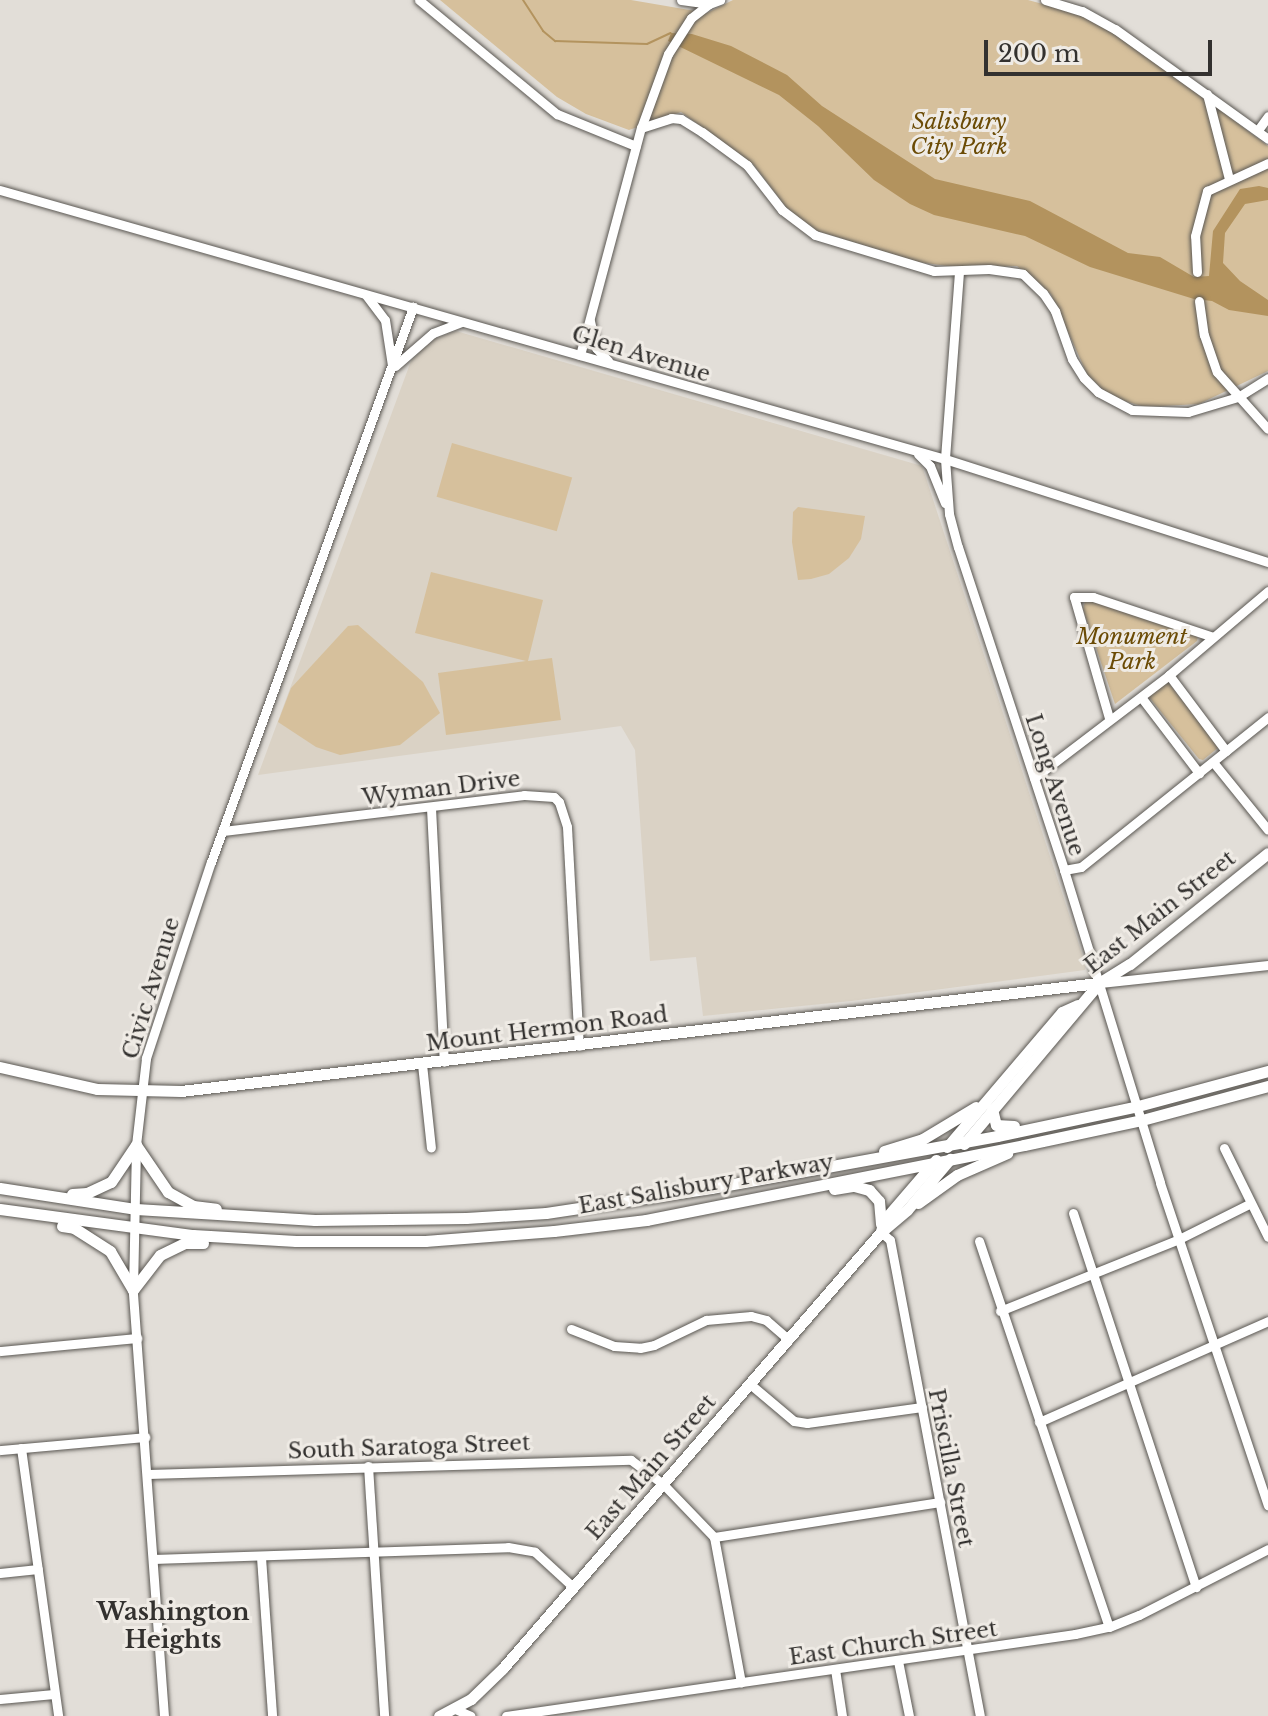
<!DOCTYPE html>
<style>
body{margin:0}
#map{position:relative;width:1268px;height:1716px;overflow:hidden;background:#e2ded8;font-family:"Libre Baskerville",serif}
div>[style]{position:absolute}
.built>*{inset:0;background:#dad2c5}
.green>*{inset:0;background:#d6c09c;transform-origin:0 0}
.water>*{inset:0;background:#b3935e}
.stream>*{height:2px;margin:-1px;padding:0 1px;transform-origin:1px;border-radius:1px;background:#b3935e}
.roads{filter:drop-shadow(0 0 2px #5a5752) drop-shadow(0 0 2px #5a5752)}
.minor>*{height:9px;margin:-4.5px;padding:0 4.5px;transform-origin:4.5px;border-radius:4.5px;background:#fff}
.major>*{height:11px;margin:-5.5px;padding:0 5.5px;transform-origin:5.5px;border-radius:5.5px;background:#fff}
span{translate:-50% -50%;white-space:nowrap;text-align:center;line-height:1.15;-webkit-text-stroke:6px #efebe5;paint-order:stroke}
.park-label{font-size:22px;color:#6b4b05;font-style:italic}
.street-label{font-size:22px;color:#33312f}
.neighbourhood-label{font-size:24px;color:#33312f;font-weight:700}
.scale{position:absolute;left:984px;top:40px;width:228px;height:36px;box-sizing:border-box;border:4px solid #33312f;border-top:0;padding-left:10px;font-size:24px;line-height:28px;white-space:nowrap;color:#33312f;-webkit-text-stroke:6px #efebe5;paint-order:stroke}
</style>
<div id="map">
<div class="built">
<div style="clip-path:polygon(456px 331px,922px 466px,1086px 966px,1085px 970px,851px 1001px,703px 1016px,696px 957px,650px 961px,635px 750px,621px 726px,258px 775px,411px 361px,431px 340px)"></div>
</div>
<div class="green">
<div style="clip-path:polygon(440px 0,631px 0,707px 13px,733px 0,1028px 0,1079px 14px,1129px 42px,1268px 146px,1268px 371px,1199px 404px,1145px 407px,1118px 399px,1105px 392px,1087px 374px,1051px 294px,1017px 266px,962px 268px,918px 262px,814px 230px,786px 207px,753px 164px,681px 112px,629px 130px,586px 114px,557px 97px)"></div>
<div style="left:452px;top:443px;width:125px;height:56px;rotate:16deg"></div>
<div style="clip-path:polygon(798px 507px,865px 516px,861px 539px,849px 558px,829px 574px,811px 579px,798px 580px,792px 542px,793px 512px)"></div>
<div style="clip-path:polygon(431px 572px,543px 600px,528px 661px,552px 658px,561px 720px,446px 735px,438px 673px,526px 661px,415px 633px)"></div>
<div style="clip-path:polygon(1091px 599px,1198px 635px,1197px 641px,1115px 704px,1083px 609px,1085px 602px)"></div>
<div style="clip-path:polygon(358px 625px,423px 682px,440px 713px,400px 745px,340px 755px,316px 747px,278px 722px,291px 688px,348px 626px)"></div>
<div style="clip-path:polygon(1167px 681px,1219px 747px,1203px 760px,1199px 759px,1149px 697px,1148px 693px)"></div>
</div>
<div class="water">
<div style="clip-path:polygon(671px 33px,692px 34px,731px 46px,787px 75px,822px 106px,935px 179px,1030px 201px,1128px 253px,1160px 257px,1194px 277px,1209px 276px,1213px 231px,1240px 189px,1259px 186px,1268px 188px,1268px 200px,1245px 204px,1225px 233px,1223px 263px,1240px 281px,1268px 300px,1268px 316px,1229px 310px,1212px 301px,1194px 299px,1090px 267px,1025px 236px,934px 215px,910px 204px,874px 180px,818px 126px,779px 95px,668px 41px)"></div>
</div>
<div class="stream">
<div style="left:523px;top:0;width:37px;rotate:57deg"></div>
<div style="left:543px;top:31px;width:16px;rotate:40deg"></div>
<div style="left:555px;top:41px;width:92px;rotate:1.9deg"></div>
<div style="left:647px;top:44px;width:26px;rotate:-25deg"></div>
</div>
<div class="roads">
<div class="minor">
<div style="left:419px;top:0;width:179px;rotate:39.6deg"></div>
<div style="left:557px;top:114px;width:85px;rotate:22.1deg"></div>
<div style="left:681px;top:0;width:28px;rotate:8deg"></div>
<div style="left:709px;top:4px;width:12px;rotate:-20deg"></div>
<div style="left:1045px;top:0;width:39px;rotate:17deg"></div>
<div style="left:1082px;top:11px;width:38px;rotate:29deg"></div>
<div style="left:1115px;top:29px;width:188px;rotate:35.7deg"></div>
<div style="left:1207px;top:94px;width:88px;rotate:75.5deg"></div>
<div style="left:641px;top:128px;width:32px;rotate:-18deg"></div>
<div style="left:671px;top:118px;width:10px;rotate:6deg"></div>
<div style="left:681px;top:119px;width:25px;rotate:32deg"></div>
<div style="left:702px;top:132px;width:56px;rotate:36.3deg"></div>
<div style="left:747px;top:165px;width:57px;rotate:52.1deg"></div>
<div style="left:782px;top:210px;width:41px;rotate:37.1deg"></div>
<div style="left:815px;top:235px;width:124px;rotate:16.8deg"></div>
<div style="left:934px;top:271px;width:55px;rotate:-2.1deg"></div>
<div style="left:989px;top:269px;width:34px;rotate:8deg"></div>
<div style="left:1023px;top:274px;width:28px;rotate:44deg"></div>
<div style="left:1043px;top:293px;width:22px;rotate:56deg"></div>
<div style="left:1055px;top:311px;width:51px;rotate:70.5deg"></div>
<div style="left:1072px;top:359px;width:22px;rotate:58deg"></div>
<div style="left:1084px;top:378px;width:20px;rotate:45deg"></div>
<div style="left:1098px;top:392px;width:38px;rotate:28deg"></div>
<div style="left:1132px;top:410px;width:56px;rotate:2deg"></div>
<div style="left:1188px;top:412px;width:52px;rotate:-16.7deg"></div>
<div style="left:1238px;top:397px;width:36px;rotate:-32deg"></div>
<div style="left:1258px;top:130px;width:17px;rotate:-54deg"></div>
<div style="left:0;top:190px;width:983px;rotate:15.89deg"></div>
<div style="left:945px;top:459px;width:339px;rotate:17.7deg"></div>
<div style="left:959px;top:272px;width:188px;rotate:94.3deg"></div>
<div style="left:945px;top:459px;width:55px;rotate:85.8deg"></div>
<div style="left:949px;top:514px;width:34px;rotate:75deg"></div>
<div style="left:958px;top:547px;width:340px;rotate:71.8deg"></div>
<div style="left:1064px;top:870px;width:327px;rotate:72.9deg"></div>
<div style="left:1160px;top:1183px;width:340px;rotate:71.5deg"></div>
<div style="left:1197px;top:272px;width:36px;rotate:-93deg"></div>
<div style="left:1195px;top:236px;width:47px;rotate:-75.1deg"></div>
<div style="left:1207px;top:191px;width:67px;rotate:-24.7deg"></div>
<div style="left:366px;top:295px;width:31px;rotate:53deg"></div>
<div style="left:385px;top:320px;width:46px;rotate:81.2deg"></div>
<div style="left:1199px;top:301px;width:34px;rotate:82deg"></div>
<div style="left:1204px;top:335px;width:39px;rotate:71deg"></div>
<div style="left:1217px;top:372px;width:76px;rotate:48.2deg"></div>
<div style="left:590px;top:321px;width:28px;rotate:77deg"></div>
<div style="left:596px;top:348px;width:18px;rotate:47deg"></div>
<div style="left:580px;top:355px;width:235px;rotate:-75deg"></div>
<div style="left:641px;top:128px;width:79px;rotate:-70deg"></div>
<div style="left:668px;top:54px;width:43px;rotate:-57.4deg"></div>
<div style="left:691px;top:18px;width:23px;rotate:-38deg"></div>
<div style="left:395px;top:366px;width:50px;rotate:-41deg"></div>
<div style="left:433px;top:333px;width:31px;rotate:-21deg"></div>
<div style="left:918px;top:454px;width:17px;rotate:45deg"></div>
<div style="left:930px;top:466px;width:40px;rotate:68deg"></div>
<div style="left:1169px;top:675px;width:95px;rotate:53.1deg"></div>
<div style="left:1141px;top:697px;width:96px;rotate:52.7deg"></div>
<div style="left:1109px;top:718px;width:126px;rotate:-106.1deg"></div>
<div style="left:1074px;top:597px;width:19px"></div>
<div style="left:1093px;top:597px;width:126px;rotate:18.4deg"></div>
<div style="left:1213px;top:762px;width:87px;rotate:51deg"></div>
<div style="left:1034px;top:778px;width:170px;rotate:-37.3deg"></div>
<div style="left:1169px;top:675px;width:130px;rotate:-40.3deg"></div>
<div style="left:431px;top:808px;width:254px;rotate:87.1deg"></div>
<div style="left:223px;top:831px;width:303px;rotate:-6.8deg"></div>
<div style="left:524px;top:795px;width:30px;rotate:4deg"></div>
<div style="left:554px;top:797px;width:7px;rotate:45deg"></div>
<div style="left:559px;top:802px;width:26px;rotate:72deg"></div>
<div style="left:567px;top:827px;width:219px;rotate:86.9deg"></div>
<div style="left:1064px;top:870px;width:17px;rotate:-10deg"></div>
<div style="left:1081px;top:867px;width:240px;rotate:-38.7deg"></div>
<div style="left:1100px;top:983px;width:169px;rotate:-6.1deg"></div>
<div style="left:422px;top:1064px;width:84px;rotate:83.9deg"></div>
<div style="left:1224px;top:1148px;width:99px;rotate:63.7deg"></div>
<div style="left:1073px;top:1213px;width:394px;rotate:71.8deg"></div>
<div style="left:881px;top:1232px;width:12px;rotate:42deg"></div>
<div style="left:890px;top:1240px;width:484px;rotate:79.3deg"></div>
<div style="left:979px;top:1241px;width:407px;rotate:71.4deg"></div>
<div style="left:1000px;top:1311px;width:193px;rotate:-21.9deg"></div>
<div style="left:1179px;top:1239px;width:80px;rotate:-26.6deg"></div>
<div style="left:571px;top:1329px;width:46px;rotate:21.6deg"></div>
<div style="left:614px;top:1346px;width:26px;rotate:4deg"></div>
<div style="left:640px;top:1348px;width:14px;rotate:-12deg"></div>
<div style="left:654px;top:1345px;width:58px;rotate:-25.7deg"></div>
<div style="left:706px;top:1320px;width:45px;rotate:-5.1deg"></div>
<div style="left:751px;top:1316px;width:16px;rotate:15deg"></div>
<div style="left:766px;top:1320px;width:30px;rotate:41deg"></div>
<div style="left:0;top:1351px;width:138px;rotate:-5.4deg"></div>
<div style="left:750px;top:1384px;width:57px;rotate:40.1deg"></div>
<div style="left:794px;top:1421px;width:13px;rotate:9deg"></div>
<div style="left:807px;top:1423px;width:116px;rotate:-7.9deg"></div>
<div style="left:1039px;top:1422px;width:250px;rotate:-23.8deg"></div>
<div style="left:21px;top:1448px;width:271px;rotate:82.1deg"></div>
<div style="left:0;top:1450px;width:146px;rotate:-5.1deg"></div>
<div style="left:368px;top:1466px;width:251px;rotate:86.3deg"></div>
<div style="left:148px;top:1474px;width:483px;rotate:-1.7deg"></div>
<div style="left:631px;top:1460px;width:40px;rotate:37deg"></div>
<div style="left:663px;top:1484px;width:74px;rotate:46.1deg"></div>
<div style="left:714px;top:1537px;width:148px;rotate:79.5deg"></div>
<div style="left:714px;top:1537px;width:229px;rotate:-8.8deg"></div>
<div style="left:261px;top:1557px;width:159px;rotate:86deg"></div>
<div style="left:153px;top:1559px;width:355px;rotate:-1.9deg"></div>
<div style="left:508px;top:1547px;width:27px;rotate:10deg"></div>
<div style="left:535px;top:1552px;width:52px;rotate:42.6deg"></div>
<div style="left:0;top:1573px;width:38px;rotate:-6deg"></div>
<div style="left:898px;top:1661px;width:56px;rotate:78.7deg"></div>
<div style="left:835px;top:1669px;width:48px;rotate:81.5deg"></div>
<div style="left:0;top:1699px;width:54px;rotate:-5.3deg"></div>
<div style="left:455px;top:1709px;width:17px;rotate:24deg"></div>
<div style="left:164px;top:1716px;width:427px;rotate:-94.2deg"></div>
<div style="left:133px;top:1290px;width:145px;rotate:-88.8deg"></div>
<div style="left:136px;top:1145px;width:88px;rotate:-83.4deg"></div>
<div style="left:146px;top:1058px;width:206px;rotate:-71.7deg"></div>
<div style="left:211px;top:862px;width:591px;rotate:-70deg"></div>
<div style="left:506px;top:1716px;width:575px;rotate:-8.2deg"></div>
<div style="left:1075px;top:1634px;width:35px;rotate:-12deg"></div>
<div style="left:1109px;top:1627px;width:32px;rotate:-22deg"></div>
<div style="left:1139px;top:1615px;width:145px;rotate:-27.1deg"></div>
</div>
<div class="major">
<div style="left:0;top:1067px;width:99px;rotate:12.8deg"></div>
<div style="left:97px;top:1089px;width:84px;rotate:1.4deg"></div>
<div style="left:181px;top:1091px;width:923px;rotate:-6.72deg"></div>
<div style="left:992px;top:1109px;width:16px;rotate:76deg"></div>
<div style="left:996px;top:1125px;width:18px;rotate:3deg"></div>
<div style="left:964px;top:1144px;width:210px;rotate:-50deg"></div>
<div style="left:1099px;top:983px;width:36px;rotate:-32deg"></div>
<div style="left:1130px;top:964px;width:177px;rotate:-38.8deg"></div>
<div style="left:947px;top:1147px;width:177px;rotate:-49.6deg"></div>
<div style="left:1062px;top:1012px;width:17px;rotate:-24deg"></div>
<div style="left:884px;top:1151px;width:39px;rotate:-17deg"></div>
<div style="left:921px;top:1140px;width:64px;rotate:-31deg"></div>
<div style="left:0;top:1188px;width:138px;rotate:8.8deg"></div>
<div style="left:136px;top:1209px;width:179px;rotate:3.5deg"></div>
<div style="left:315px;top:1220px;width:151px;rotate:-0.8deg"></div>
<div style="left:466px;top:1218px;width:80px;rotate:-3.6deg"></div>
<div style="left:546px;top:1213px;width:167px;rotate:-8.6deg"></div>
<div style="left:711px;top:1188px;width:291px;rotate:-10.3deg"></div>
<div style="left:997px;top:1136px;width:144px;rotate:-12deg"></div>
<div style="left:1138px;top:1106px;width:135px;rotate:-15.1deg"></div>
<div style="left:834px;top:1189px;width:20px;rotate:-9deg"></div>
<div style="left:854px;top:1186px;width:16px;rotate:15deg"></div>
<div style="left:869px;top:1190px;width:15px;rotate:48deg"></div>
<div style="left:879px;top:1201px;width:23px;rotate:85deg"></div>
<div style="left:72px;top:1194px;width:15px;rotate:-4deg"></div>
<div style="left:87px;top:1193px;width:26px;rotate:-25deg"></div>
<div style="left:111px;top:1182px;width:45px;rotate:-56deg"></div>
<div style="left:136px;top:1145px;width:57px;rotate:55.8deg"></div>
<div style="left:168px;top:1192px;width:29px;rotate:29deg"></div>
<div style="left:193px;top:1206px;width:23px;rotate:7deg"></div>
<div style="left:918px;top:1203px;width:48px;rotate:-35.7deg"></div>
<div style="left:957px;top:1175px;width:55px;rotate:-23.7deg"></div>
<div style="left:0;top:1209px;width:195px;rotate:7.7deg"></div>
<div style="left:193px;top:1235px;width:103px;rotate:3.3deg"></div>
<div style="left:296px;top:1241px;width:129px"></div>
<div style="left:425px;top:1241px;width:129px;rotate:-4.4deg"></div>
<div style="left:554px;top:1231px;width:93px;rotate:-6.8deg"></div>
<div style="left:646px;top:1220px;width:385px;rotate:-11.2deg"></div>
<div style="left:1024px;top:1145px;width:121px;rotate:-12deg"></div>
<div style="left:1142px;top:1120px;width:131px;rotate:-15.1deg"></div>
<div style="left:62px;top:1226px;width:12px;rotate:9deg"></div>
<div style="left:74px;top:1228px;width:43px;rotate:32.6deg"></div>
<div style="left:110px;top:1251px;width:45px;rotate:59.5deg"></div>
<div style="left:133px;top:1290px;width:44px;rotate:-52.4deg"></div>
<div style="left:160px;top:1255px;width:28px;rotate:-26deg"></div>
<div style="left:185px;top:1243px;width:18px"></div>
<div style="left:881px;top:1231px;width:13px;rotate:-72deg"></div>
<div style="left:885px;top:1219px;width:78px;rotate:-49.2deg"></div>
<div style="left:439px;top:1716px;width:36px;rotate:-28deg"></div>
<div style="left:471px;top:1699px;width:45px;rotate:-44.1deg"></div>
<div style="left:503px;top:1668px;width:577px;rotate:-49.08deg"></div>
<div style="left:881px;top:1232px;width:34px;rotate:-40deg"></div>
<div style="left:907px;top:1210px;width:67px;rotate:-49.9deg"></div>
</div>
</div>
<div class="park-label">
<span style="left:959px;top:134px">Salisbury<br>City Park</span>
<span style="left:1132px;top:649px">Monument<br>Park</span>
</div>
<div class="street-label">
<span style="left:641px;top:354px;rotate:17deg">Glen Avenue</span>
<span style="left:1055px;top:785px;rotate:72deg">Long Avenue</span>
<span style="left:441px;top:788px;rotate:-7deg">Wyman Drive</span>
<span style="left:1160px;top:912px;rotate:-38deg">East Main Street</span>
<span style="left:151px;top:988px;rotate:-73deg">Civic Avenue</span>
<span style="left:547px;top:1029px;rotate:-7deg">Mount Hermon Road</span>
<span style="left:706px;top:1184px;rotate:-10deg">East Salisbury Parkway</span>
<span style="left:409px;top:1447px;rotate:-2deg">South Saratoga Street</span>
<span style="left:651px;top:1467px;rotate:-49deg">East Main Street</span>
<span style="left:951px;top:1468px;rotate:79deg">Priscilla Street</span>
<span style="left:893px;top:1643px;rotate:-8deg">East Church Street</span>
</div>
<div class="neighbourhood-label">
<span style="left:173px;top:1626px">Washington<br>Heights</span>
</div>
<div class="scale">200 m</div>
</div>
